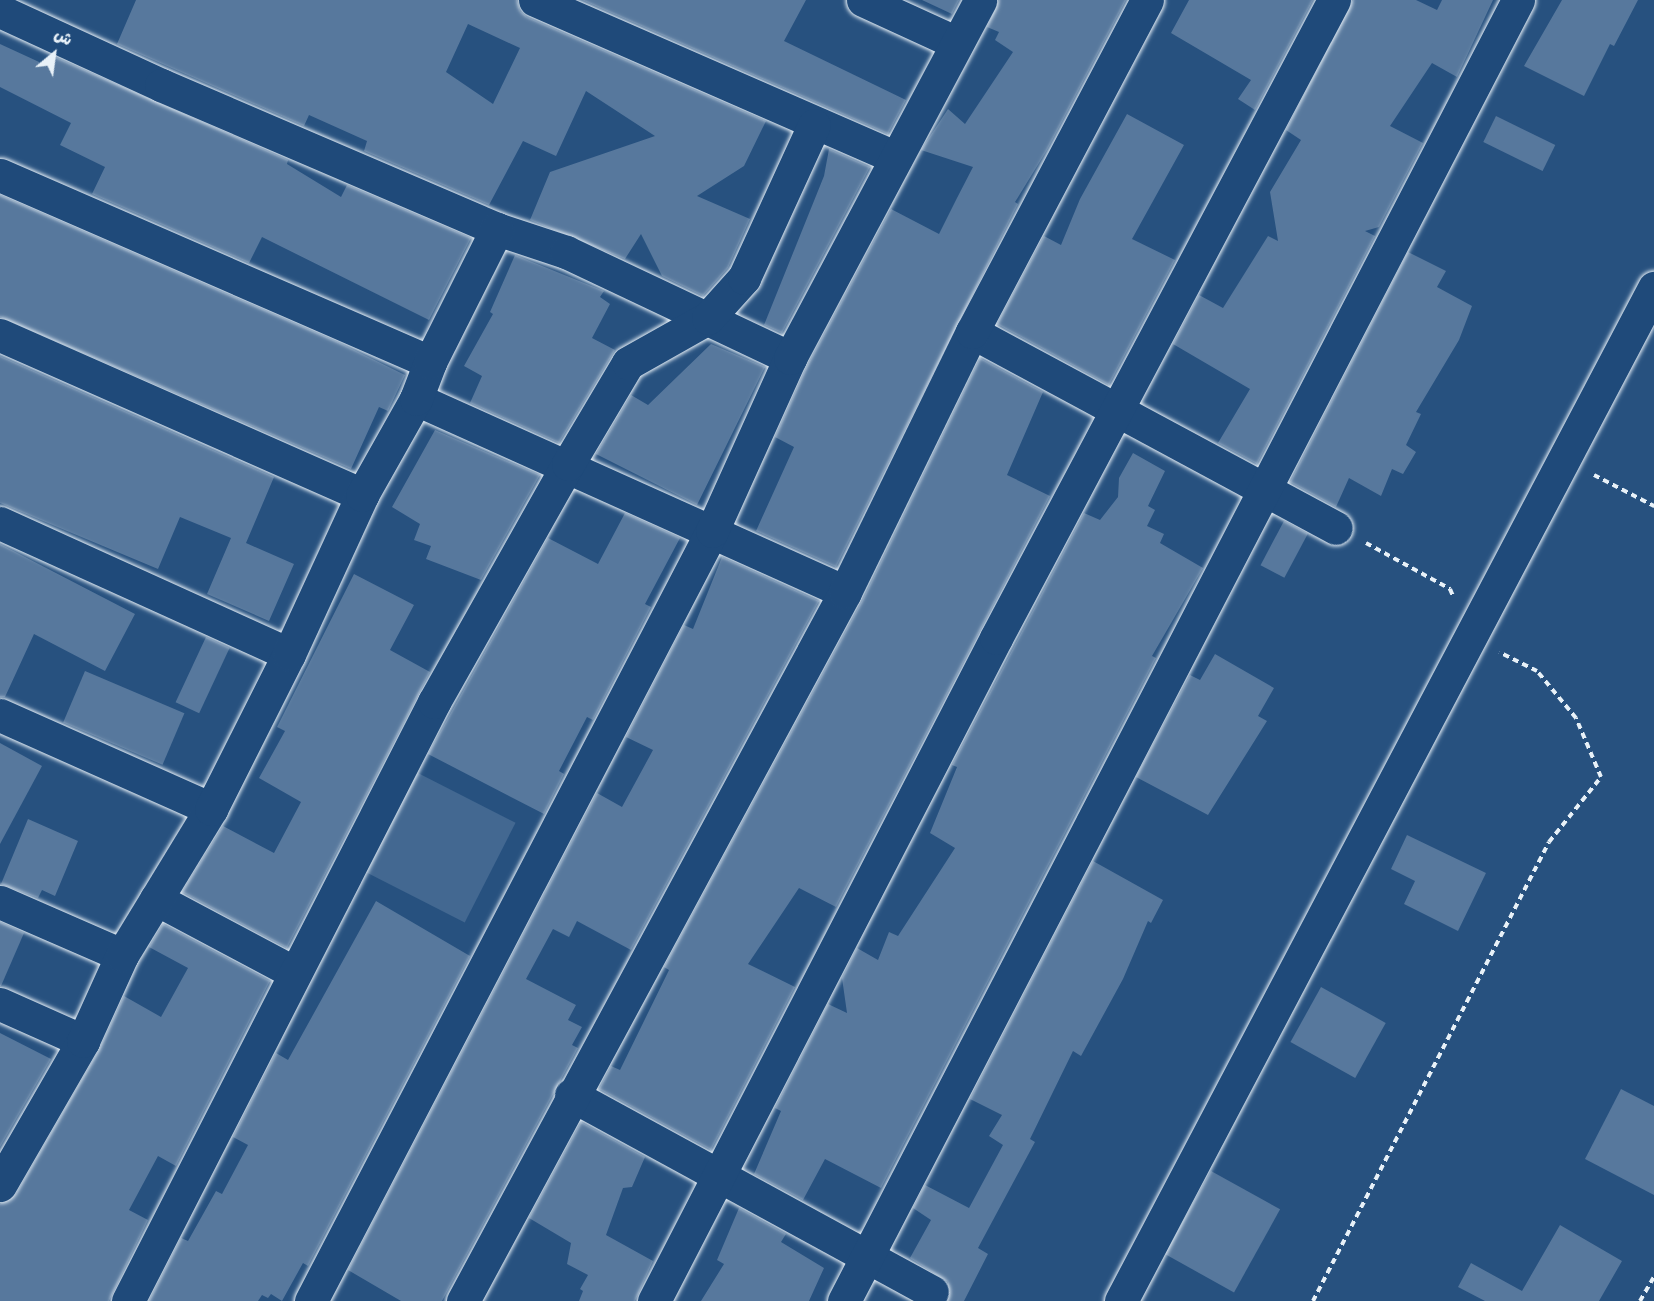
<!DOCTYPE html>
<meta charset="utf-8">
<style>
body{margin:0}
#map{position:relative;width:1654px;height:1301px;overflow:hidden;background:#27517f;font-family:"Indie Flower","Playpen Sans Arabic",sans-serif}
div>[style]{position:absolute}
.green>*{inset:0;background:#436891;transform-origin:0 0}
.building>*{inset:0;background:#57789d;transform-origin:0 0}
.path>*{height:4px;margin-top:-2px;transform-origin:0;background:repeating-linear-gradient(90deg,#e8f1f8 0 6px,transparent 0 10.5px)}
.roads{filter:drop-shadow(0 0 2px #e8f1f8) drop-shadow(0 0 2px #e8f1f8)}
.street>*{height:33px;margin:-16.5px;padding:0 16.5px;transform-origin:16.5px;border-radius:16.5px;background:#1f4a7a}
span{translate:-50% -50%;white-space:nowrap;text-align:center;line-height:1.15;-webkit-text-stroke:4.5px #1f4a7a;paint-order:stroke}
.north{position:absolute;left:24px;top:24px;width:60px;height:60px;-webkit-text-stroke:4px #1f4a7a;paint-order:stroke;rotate:29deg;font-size:16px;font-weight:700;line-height:24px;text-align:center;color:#e8f1f8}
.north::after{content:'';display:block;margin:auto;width:21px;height:27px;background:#e8f1f8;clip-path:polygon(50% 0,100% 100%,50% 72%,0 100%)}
</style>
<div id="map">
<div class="green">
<div style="left:414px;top:771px;width:114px;height:112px;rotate:27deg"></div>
</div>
<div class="building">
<div style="clip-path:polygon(evenodd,136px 0,517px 0,520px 11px,527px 17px,766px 121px,744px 166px,697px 196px,750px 219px,728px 268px,703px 296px,662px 276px,641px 234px,625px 259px,530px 220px,550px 172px,655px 136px,586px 91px,556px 156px,523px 141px,489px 205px,364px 151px,367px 141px,309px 115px,304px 126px,117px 44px,136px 0,468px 24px,520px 48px,493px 104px,446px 72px,468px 24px)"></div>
<div style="clip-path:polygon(582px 0,806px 0,784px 41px,906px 100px,888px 134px)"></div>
<div style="clip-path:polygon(922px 0,959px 0,952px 14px)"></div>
<div style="clip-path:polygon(999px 0,1126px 0,1047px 150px,1015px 202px,1018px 204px,836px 567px,756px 531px,794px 447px,775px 437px,807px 366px,891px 209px,939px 234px,957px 198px,973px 167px,921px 150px,948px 109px,965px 124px,1013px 52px,995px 40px,999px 32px,987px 27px)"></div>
<div style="clip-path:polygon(1189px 0,1313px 0,1255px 110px,1238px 99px,1251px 80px,1171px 33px)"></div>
<div style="clip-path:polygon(1353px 0,1416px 0,1437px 10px,1442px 0,1493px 0,1457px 77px,1432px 63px,1390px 126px,1423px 143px,1379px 227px,1365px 231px,1375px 236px,1257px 464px,1218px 443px,1250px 389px,1173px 344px,1199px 295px,1223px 308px,1268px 236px,1278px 241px,1270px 192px,1301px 140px,1286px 130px)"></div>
<div style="clip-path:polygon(1562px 0,1638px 0,1614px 46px,1610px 44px,1584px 96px,1524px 66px)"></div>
<div style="clip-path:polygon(0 44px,50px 67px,55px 57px,288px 160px,287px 164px,341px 197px,347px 185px,471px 238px,429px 320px,262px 237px,249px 263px,92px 194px,105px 167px,60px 145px,71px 123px,0 87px)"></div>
<div style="clip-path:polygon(1127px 114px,1184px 145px,1132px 239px,1175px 260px,1109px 385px,997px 324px,1044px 236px,1061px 245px,1080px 199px)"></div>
<div style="left:1496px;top:116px;width:66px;height:29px;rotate:26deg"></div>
<div style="clip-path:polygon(829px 149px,870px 167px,782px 333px,764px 325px,824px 176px)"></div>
<div style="clip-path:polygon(0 195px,340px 343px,405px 375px,388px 411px,379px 407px,351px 469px,0 317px)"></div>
<div style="clip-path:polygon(1408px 252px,1446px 271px,1437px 287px,1472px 306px,1459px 340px,1416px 412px,1421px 414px,1406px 445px,1416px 452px,1403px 474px,1392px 469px,1381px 496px,1349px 478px,1336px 507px,1290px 482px)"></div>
<div style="clip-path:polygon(515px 255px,604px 291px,600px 297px,610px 304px,592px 338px,615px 350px,559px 443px,470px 403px,482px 376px,464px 366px,493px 314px,490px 312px)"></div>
<div style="clip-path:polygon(711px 344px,765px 367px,697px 505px,596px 454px,631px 395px,648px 405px)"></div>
<div style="clip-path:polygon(0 356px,274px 477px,246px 543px,294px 564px,269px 621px,207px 594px,231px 538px,180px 517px,158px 569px,0 503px)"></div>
<div style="clip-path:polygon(980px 358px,1043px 392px,1007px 475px,1050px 496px,836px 907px,799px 888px,748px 964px,795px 987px,711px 1150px,599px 1089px,611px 1066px,620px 1070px,669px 970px,664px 967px,862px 601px)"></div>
<div style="clip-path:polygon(435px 430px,540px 475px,481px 580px,426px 559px,431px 546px,414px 540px,420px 524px,392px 507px)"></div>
<div style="clip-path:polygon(1133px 453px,1165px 471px,1148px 506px,1155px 510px,1147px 526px,1164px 534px,1160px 543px,1203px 568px,1152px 656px,1156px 658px,881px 1188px,825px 1159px,803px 1200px,754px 1174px,781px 1111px,775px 1108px,828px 1004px,847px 1013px,842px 978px,857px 948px,878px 960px,889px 932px,898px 936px,955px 848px,930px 833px,957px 767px,952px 765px,1084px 513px,1100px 520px,1118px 497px,1119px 478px)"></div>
<div style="clip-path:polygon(625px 513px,680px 538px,645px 604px,651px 607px,593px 720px,587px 717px,559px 771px,564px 774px,544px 814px,428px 754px,548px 538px,598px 564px)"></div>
<div style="left:1284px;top:521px;width:27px;height:50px;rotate:28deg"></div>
<div style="clip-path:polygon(0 544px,135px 614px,105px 671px,34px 634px,5px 697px,0 697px)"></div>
<div style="clip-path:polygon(722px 557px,819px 601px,631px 950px,577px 921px,569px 937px,553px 929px,526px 979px,576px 1005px,568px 1020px,582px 1027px,572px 1045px,578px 1048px,442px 1301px,401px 1301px,348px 1270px,597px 793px,622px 807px,653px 750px,626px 737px,684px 625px,693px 629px)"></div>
<div style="clip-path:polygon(354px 574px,414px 605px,390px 650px,430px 672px,287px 948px,182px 892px,223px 826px,274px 853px,301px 802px,259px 778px,285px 731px,277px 727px)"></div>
<div style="left:206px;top:637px;width:26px;height:72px;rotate:25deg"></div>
<div style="clip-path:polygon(1215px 654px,1274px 688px,1258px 716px,1267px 721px,1208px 815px,1136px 777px,1190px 675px,1200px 680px)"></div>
<div style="left:85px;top:671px;width:108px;height:56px;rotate:23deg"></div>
<div style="clip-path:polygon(0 743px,42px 766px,0 844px)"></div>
<div style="clip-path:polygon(28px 819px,78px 841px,55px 896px,42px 890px,38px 898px,1px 884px)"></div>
<div style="clip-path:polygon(1407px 835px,1486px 873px,1458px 931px,1404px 904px,1415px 881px,1391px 869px)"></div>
<div style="clip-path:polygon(1093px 861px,1163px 900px,1151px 923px,1148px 921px,1123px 979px,1081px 1056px,1073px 1051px,1030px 1139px,1035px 1142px,978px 1248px,988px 1254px,964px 1301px,948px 1301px,948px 1282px,910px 1258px,931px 1220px,913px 1208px,925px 1185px,969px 1208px,1003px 1145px,989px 1136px,1002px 1115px,970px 1099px)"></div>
<div style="clip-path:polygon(376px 901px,470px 956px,308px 1266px,303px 1263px,282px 1301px,271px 1294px,268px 1298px,262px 1295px,258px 1301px,149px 1301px,181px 1238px,188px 1241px,216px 1191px,222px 1194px,248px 1145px,233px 1137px,276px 1053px,288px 1060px)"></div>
<div style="clip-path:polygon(0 922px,24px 933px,1px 986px,0 986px)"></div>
<div style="clip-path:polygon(163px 924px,270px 981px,176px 1166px,158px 1156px,129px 1210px,148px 1220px,109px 1301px,0 1301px,0 1204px,16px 1194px,99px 1050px,124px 996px,161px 1017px,188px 968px,149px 947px)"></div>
<div style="left:1321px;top:987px;width:74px;height:63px;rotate:29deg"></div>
<div style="clip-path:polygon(0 1033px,51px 1059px,0 1147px)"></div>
<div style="clip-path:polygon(1621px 1089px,1654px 1106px,1654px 1195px,1585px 1159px)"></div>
<div style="clip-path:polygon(581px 1122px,645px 1157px,632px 1187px,623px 1188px,606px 1235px,653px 1261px,635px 1301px,579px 1301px,583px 1291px,580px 1289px,588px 1275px,567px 1264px,571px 1243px,529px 1218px)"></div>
<div style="left:1211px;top:1171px;width:79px;height:95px;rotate:29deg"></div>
<div style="clip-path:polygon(739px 1208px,786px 1234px,781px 1242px,824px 1268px,809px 1301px,701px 1301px,724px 1264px,717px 1260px)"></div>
<div style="clip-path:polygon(1560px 1225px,1622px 1261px,1599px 1301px,1485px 1301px,1458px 1287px,1471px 1263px,1522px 1291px)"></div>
</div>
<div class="path">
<div style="left:1594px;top:475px;width:68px;rotate:27.3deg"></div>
<div style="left:1366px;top:543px;width:96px;rotate:28.7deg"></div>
<div style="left:1450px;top:589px;width:8px;rotate:67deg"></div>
<div style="left:1313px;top:1301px;width:516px;rotate:-62.79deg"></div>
<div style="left:1549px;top:842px;width:83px;rotate:-51.3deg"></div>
<div style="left:1601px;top:777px;width:64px;rotate:-113deg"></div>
<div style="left:1576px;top:718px;width:61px;rotate:-129.7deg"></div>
<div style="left:1537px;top:671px;width:42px;rotate:-153.4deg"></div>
<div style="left:1640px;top:1301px;width:28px;rotate:-60deg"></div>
</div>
<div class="roads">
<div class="street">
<div style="left:535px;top:0;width:394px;rotate:23.6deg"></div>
<div style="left:863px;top:0;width:103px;rotate:24.6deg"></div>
<div style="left:0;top:11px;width:177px;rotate:24.7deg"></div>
<div style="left:161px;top:85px;width:366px;rotate:23.2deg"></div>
<div style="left:497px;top:229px;width:73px;rotate:18.4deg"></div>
<div style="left:566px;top:252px;width:248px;rotate:25.3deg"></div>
<div style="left:0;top:175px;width:469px;rotate:23.5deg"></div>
<div style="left:972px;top:332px;width:413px;rotate:28.3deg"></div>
<div style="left:0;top:335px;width:396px;rotate:23.8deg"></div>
<div style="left:416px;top:399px;width:470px;rotate:24.2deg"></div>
<div style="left:0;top:523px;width:317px;rotate:24.4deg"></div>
<div style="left:0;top:715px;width:231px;rotate:24deg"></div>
<div style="left:156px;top:899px;width:157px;rotate:28deg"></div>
<div style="left:0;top:902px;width:133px;rotate:23.5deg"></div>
<div style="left:0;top:1004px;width:91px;rotate:24deg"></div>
<div style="left:571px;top:1095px;width:411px;rotate:28.6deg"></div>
<div style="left:0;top:1185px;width:166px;rotate:-60deg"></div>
<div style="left:83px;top:1041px;width:94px;rotate:-65.6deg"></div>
<div style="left:122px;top:955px;width:171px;rotate:-58.6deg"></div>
<div style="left:211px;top:809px;width:174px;rotate:-63.3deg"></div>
<div style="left:289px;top:654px;width:175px;rotate:-65.3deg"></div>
<div style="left:362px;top:495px;width:110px;rotate:-60.6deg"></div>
<div style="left:416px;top:399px;width:40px;rotate:-69deg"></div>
<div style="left:430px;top:362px;width:149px;rotate:-63.3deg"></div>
<div style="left:128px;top:1301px;width:673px;rotate:-62.94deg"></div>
<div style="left:434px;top:702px;width:273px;rotate:-60.6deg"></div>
<div style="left:568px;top:464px;width:117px;rotate:-59.3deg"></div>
<div style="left:628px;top:363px;width:92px;rotate:-29.4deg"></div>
<div style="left:708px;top:318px;width:54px;rotate:-48deg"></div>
<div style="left:744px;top:278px;width:168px;rotate:-65.4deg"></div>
<div style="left:311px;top:1301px;width:868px;rotate:-62.49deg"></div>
<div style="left:712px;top:531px;width:190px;rotate:-65.7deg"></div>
<div style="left:790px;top:358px;width:405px;rotate:-62deg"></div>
<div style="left:463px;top:1301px;width:805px;rotate:-61.68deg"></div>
<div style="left:845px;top:592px;width:289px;rotate:-64deg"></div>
<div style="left:972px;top:332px;width:375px;rotate:-62.2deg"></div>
<div style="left:654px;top:1301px;width:746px;rotate:-62.71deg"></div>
<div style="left:996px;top:638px;width:722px;rotate:-62.09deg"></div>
<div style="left:844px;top:1301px;width:1465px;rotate:-62.61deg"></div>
<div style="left:1121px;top:1301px;width:1145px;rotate:-62.25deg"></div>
</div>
</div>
<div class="north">ش</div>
</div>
